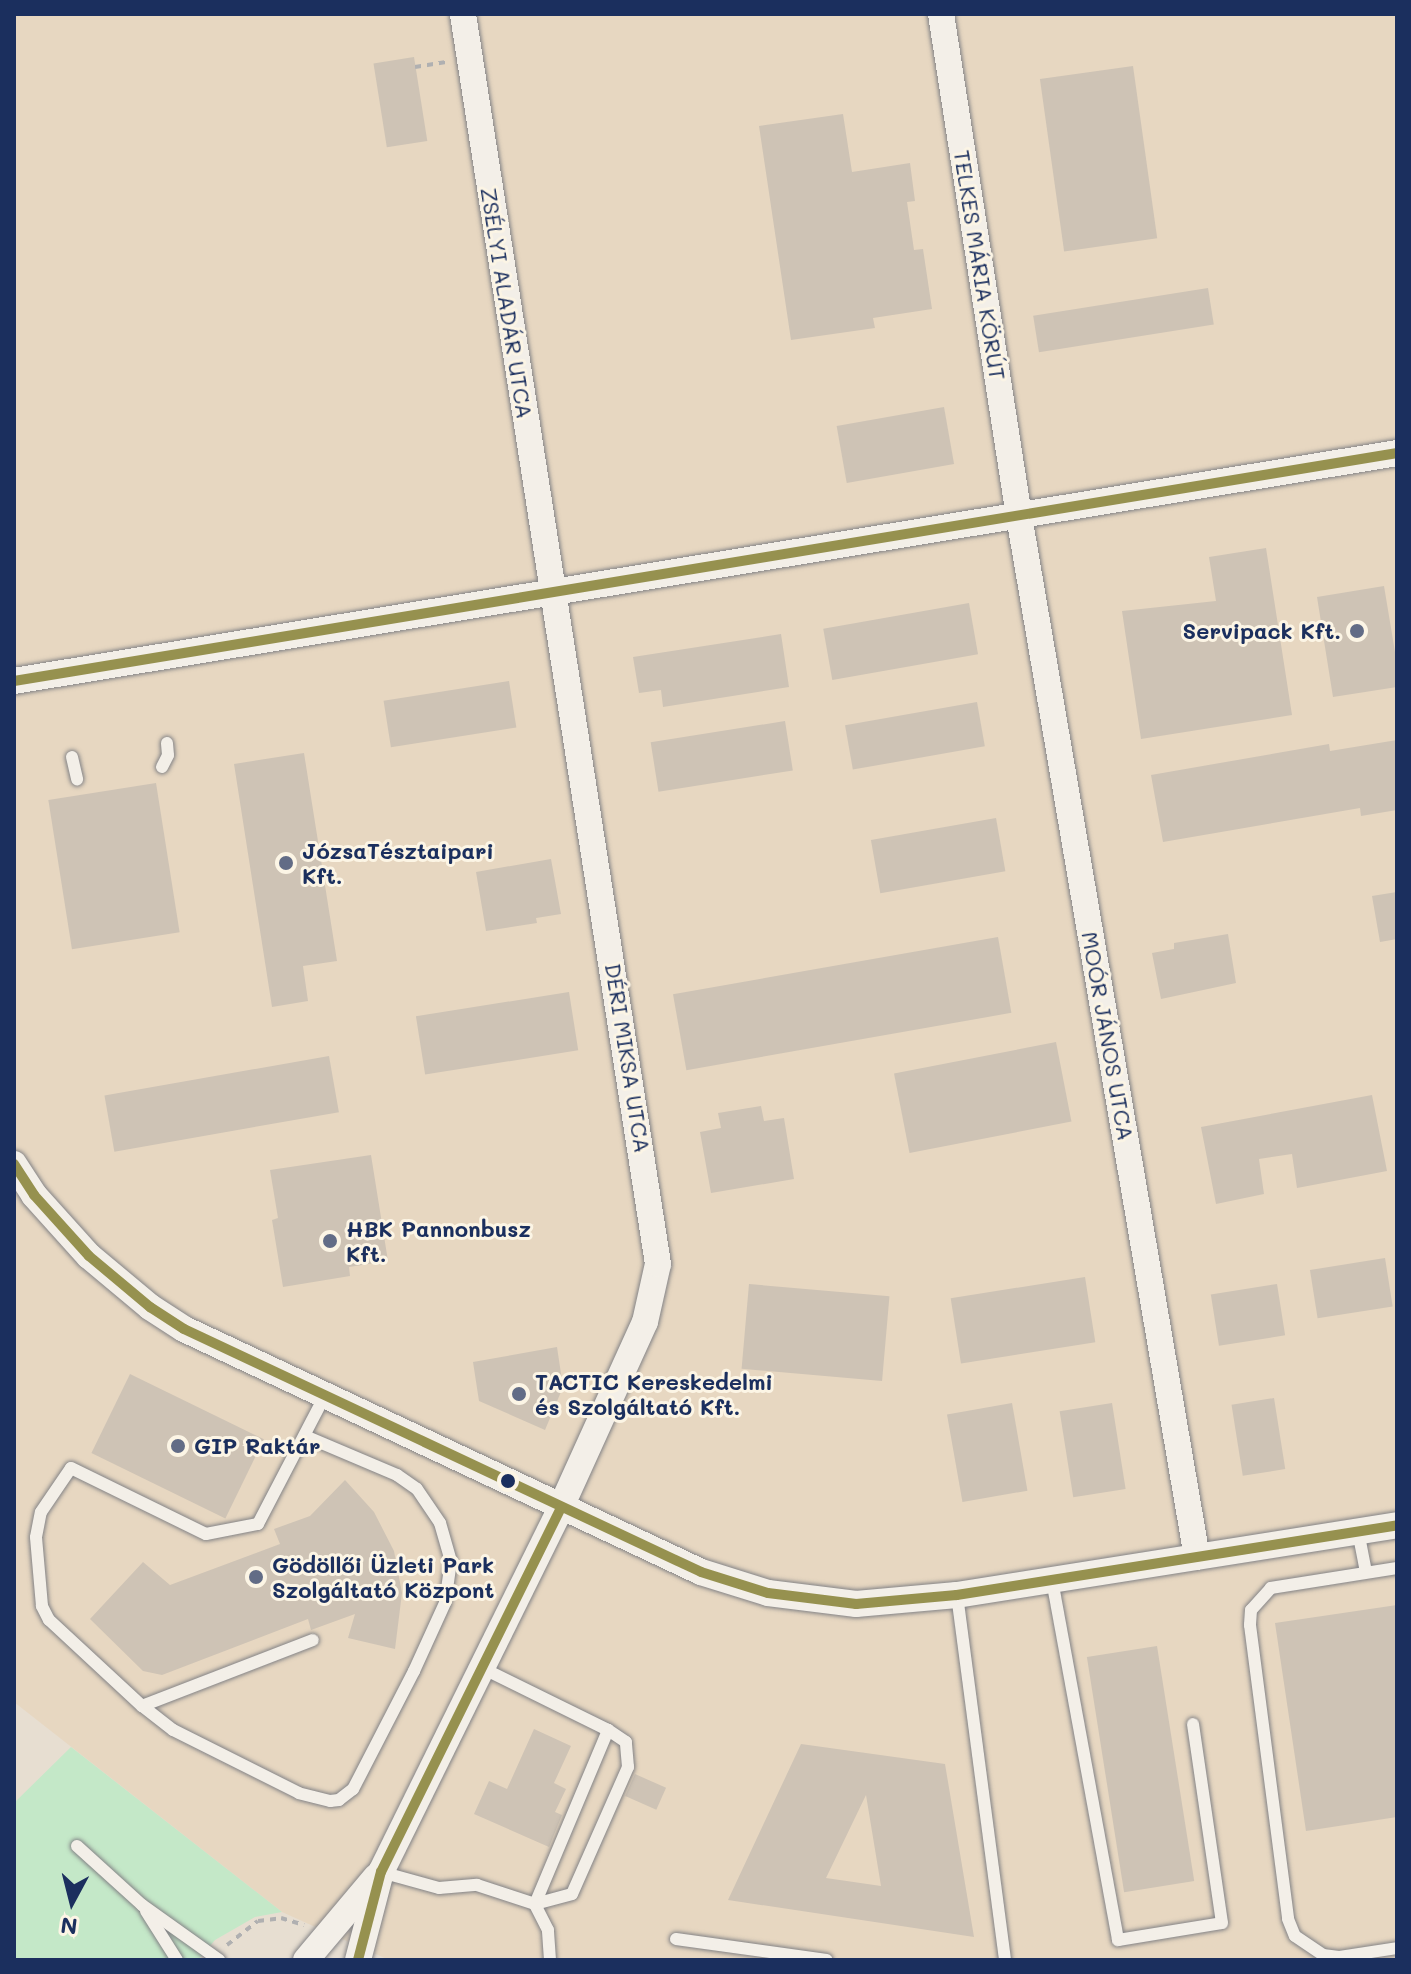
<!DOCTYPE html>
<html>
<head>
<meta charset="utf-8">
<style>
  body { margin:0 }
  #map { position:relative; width:1411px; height:1974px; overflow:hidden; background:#e7ded1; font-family:Mali,sans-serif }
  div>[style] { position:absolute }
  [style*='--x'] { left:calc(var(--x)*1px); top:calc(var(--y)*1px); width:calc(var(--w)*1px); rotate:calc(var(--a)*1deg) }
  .built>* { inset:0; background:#e7d7c1 }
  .green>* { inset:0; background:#c4e8c8 }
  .building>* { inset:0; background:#cec3b5; transform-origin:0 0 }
  .path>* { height:4px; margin-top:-2px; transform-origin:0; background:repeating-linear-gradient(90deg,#b0b0b1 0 6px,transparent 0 12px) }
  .roads { filter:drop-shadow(0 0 2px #838386) drop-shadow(0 0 2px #838386) }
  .service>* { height:12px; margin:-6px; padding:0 6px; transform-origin:6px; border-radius:6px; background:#f3efe8 }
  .minor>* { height:26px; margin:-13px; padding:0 13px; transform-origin:13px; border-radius:13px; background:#f3efe8 }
  .bus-1>* { height:10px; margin:-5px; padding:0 5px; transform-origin:5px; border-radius:5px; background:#96914f }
  .dots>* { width:22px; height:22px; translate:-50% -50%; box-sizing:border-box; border:4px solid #fcf5e5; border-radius:50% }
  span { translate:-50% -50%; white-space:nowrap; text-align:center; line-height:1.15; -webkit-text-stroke:6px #fcf5e5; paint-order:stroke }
  .street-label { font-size:22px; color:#1b2f5e }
  .poi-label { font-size:22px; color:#1b2f5e; font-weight:700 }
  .right { translate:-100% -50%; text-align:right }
  .left { translate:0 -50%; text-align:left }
  .frame { position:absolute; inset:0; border:16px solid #1b2f5e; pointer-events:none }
  .north { position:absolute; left:32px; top:1862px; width:80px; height:80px; -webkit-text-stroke:6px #fcf5e5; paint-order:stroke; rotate:187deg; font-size:22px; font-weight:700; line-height:32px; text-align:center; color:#1b2f5e }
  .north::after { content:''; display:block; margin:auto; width:28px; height:36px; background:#1b2f5e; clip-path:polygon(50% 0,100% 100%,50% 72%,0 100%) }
</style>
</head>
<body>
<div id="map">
  <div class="built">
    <div style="clip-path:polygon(14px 14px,1397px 14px,1397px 1960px,389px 1960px,282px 1912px,14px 1702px)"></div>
  </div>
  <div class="green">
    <div style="clip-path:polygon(71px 1747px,282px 1912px,255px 1917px,215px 1940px,198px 1960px,14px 1960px,14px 1803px)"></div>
  </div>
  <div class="building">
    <div style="left:414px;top:57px;width:85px;height:41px;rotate:81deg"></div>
    <div style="left:1133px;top:66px;width:174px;height:94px;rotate:82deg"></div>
    <div style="clip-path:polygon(843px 114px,852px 172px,910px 163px,915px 201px,907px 202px,914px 250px,923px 249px,932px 309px,873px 318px,875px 328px,791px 340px,759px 126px)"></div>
    <div style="left:1208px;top:288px;width:37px;height:177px;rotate:81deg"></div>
    <div style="left:944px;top:407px;width:58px;height:109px;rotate:80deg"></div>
    <div style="clip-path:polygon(1266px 548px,1292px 715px,1141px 739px,1122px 611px,1216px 601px,1209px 557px)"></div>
    <div style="clip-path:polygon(1384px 586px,1397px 664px,1397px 687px,1333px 697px,1317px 597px)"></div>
    <div style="left:969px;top:603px;width:52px;height:148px;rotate:80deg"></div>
    <div style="clip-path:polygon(781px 634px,789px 687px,663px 707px,661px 690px,639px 693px,633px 657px)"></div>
    <div style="left:509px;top:681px;width:47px;height:127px;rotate:81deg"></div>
    <div style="left:977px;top:702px;width:45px;height:134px;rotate:80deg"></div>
    <div style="left:785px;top:721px;width:50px;height:136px;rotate:81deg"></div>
    <div style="clip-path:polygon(1397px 740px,1397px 810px,1361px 816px,1360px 808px,1163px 842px,1151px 775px,1329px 744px,1330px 751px)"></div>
    <div style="clip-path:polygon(304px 753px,337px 961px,303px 966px,308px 1001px,272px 1007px,234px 764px)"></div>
    <div style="left:156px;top:783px;width:151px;height:109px;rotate:81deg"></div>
    <div style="left:996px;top:818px;width:54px;height:127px;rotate:80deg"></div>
    <div style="clip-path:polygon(551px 859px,561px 914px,536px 918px,537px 923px,486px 931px,476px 872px)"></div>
    <div style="clip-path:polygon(1397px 892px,1397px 939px,1380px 942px,1372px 896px)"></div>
    <div style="clip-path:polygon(1228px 934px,1236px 983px,1161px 999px,1152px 953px,1174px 949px,1174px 943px)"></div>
    <div style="left:998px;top:937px;width:77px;height:330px;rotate:80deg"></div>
    <div style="left:569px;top:992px;width:59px;height:155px;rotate:81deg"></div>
    <div style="left:1056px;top:1042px;width:81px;height:165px;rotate:79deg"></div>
    <div style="left:329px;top:1056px;width:57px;height:228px;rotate:80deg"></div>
    <div style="clip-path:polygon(1372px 1095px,1387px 1171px,1297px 1188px,1292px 1154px,1259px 1159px,1264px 1194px,1216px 1204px,1201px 1127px)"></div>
    <div style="clip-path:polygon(761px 1106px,764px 1121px,784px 1118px,794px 1179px,711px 1193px,700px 1132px,721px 1128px,718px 1113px)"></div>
    <div style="clip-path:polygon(371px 1155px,388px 1261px,349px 1267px,350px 1276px,283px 1287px,272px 1220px,278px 1218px,270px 1170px)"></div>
    <div style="left:1385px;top:1258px;width:49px;height:76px;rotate:81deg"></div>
    <div style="left:1085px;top:1277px;width:66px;height:136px;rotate:81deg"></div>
    <div style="left:749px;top:1284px;width:141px;height:85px;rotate:5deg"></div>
    <div style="left:1277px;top:1284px;width:52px;height:67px;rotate:81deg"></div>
    <div style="clip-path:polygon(557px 1347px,563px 1387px,545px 1430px,479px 1401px,473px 1362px)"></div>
    <div style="left:130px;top:1374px;width:149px;height:88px;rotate:26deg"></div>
    <div style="left:1274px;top:1398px;width:72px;height:43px;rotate:81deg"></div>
    <div style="left:1012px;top:1403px;width:89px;height:66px;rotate:80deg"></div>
    <div style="left:1112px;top:1403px;width:87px;height:53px;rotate:81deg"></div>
    <div style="clip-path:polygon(345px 1480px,374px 1512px,394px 1551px,402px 1593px,395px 1649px,348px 1638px,355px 1614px,311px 1630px,308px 1619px,162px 1675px,143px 1671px,90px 1619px,143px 1562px,170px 1585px,280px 1544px,274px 1529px,310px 1516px)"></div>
    <div style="clip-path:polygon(1397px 1605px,1397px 1817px,1306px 1831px,1275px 1623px)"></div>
    <div style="left:1157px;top:1646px;width:238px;height:71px;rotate:81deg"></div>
    <div style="clip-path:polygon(534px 1729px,571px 1746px,554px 1783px,566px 1789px,555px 1812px,562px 1815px,549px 1847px,474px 1814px,489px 1781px,507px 1789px)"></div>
    <div style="clip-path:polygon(evenodd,801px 1744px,945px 1764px,974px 1937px,728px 1900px,801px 1744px,866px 1795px,881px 1886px,826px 1878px,866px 1795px)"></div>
    <div style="left:635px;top:1774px;width:34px;height:24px;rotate:24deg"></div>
  </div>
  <div class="path">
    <div style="--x:415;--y:67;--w:33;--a:-9"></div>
    <div style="--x:227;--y:1945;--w:39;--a:-38"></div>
    <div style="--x:258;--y:1921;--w:23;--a:-7"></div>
    <div style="--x:281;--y:1918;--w:24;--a:17"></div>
  </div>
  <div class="roads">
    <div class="service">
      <div style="--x:72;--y:757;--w:23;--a:77"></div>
      <div style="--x:162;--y:767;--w:13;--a:-63"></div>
      <div style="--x:168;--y:755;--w:12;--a:-95"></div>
      <div style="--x:305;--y:1436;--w:100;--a:23"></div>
      <div style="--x:397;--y:1475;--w:24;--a:35"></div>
      <div style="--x:417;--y:1489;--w:41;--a:55.9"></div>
      <div style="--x:440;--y:1523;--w:40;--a:74"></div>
      <div style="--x:451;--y:1561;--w:42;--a:98.1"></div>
      <div style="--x:445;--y:1603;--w:75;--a:114.5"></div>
      <div style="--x:414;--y:1671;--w:133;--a:117.3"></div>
      <div style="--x:353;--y:1789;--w:18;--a:142"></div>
      <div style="--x:339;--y:1800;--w:9;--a:174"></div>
      <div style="--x:330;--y:1801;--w:32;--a:-166"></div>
      <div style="--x:299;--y:1793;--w:141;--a:-153.4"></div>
      <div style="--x:173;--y:1730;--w:39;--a:-142"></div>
      <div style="--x:142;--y:1706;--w:127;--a:-137.2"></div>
      <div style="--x:49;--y:1620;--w:16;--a:-117"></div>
      <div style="--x:42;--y:1606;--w:69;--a:-95"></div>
      <div style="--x:36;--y:1537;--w:25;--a:-79"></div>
      <div style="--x:41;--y:1512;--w:53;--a:-55.7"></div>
      <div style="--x:71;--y:1468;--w:150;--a:26.1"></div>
      <div style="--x:206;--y:1534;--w:53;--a:-10.9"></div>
      <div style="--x:258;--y:1524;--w:143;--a:-62.5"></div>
      <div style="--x:1358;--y:1531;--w:42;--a:79"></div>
      <div style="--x:1397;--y:1568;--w:128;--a:171"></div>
      <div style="--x:1271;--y:1588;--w:30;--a:132"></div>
      <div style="--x:1251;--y:1610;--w:15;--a:94"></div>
      <div style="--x:1250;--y:1625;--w:296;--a:82.6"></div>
      <div style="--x:1288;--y:1919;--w:18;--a:68"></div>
      <div style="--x:1295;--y:1936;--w:34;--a:34"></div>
      <div style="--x:1323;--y:1955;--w:16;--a:7"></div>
      <div style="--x:1339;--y:1957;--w:59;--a:-8.8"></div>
      <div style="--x:1052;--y:1580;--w:366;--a:79.6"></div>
      <div style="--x:1118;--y:1940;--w:105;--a:-9.3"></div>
      <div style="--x:1222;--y:1923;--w:201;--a:-98.3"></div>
      <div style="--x:957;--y:1595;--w:368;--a:82.5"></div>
      <div style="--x:142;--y:1706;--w:183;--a:-21.1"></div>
      <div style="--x:77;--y:1846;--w:88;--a:42.2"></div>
      <div style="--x:142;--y:1905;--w:95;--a:35.5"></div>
      <div style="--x:381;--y:1872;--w:60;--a:15.4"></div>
      <div style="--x:439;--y:1888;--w:38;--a:-5"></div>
      <div style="--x:477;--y:1885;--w:61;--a:18.1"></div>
      <div style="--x:535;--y:1904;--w:189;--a:-67.2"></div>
      <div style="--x:608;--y:1730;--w:140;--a:-153.8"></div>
      <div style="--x:146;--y:1911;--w:58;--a:57.7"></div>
      <div style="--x:676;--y:1939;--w:152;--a:7.9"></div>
      <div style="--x:550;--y:1960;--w:30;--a:-94"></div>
      <div style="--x:548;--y:1930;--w:29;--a:-117"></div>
      <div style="--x:535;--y:1904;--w:38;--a:-15"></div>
      <div style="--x:572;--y:1894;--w:139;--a:-66.2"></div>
      <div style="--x:628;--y:1767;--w:25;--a:-95"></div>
      <div style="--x:626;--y:1742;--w:22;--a:-146"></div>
    </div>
    <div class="minor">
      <div style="--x:941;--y:14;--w:508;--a:81.17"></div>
      <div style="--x:1019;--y:516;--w:1056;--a:80.3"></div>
      <div style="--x:14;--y:681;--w:1402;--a:-9.36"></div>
      <div style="--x:14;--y:1164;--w:37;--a:57"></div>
      <div style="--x:34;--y:1195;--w:82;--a:48"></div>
      <div style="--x:89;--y:1256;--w:80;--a:39.9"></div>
      <div style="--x:150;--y:1307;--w:40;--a:32.9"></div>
      <div style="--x:184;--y:1329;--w:571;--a:25.17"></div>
      <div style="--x:701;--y:1572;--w:70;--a:17.4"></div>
      <div style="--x:768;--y:1593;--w:89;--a:7.1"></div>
      <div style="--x:856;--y:1604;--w:101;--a:-5.1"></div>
      <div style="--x:957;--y:1595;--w:446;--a:-9"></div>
      <div style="--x:306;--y:1960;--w:109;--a:-49.9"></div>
      <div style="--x:358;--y:1960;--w:91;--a:-75.4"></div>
      <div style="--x:381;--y:1872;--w:407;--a:-63.7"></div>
      <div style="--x:561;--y:1507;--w:203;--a:-65.6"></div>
      <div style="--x:645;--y:1322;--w:59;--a:-77.4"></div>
      <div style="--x:658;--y:1264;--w:1265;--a:-98.87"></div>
    </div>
  </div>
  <div class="bus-1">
    <div style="--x:14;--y:681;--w:1402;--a:-9.36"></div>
    <div style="--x:14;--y:1164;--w:37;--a:57"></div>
    <div style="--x:34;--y:1195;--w:82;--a:48"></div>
    <div style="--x:89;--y:1256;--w:80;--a:39.9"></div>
    <div style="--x:150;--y:1307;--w:40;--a:32.9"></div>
    <div style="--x:184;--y:1329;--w:571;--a:25.17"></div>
    <div style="--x:701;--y:1572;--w:70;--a:17.4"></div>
    <div style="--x:768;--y:1593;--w:89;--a:7.1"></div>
    <div style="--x:856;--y:1604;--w:101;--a:-5.1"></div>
    <div style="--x:957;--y:1595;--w:446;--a:-9"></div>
    <div style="--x:358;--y:1960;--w:91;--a:-75.4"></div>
    <div style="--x:381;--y:1872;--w:407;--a:-63.7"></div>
  </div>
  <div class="dots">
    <div style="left:1357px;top:631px;background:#626c86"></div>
    <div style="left:286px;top:863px;background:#626c86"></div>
    <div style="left:330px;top:1241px;background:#626c86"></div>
    <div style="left:519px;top:1394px;background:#626c86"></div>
    <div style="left:178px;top:1446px;background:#626c86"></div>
    <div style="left:508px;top:1481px;background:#1b2f5e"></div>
    <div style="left:256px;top:1577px;background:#626c86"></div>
  </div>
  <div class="street-label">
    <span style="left:980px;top:265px;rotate:81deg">TELKES MÁRIA KÖRÚT</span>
    <span style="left:507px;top:303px;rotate:81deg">ZSÉLYI ALADÁR UTCA</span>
    <span style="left:1108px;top:1036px;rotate:80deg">MOÓR JÁNOS UTCA</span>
    <span style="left:628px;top:1058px;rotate:81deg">DÉRI MIKSA UTCA</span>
  </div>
  <div class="poi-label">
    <span class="right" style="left:1341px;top:631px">Servipack Kft.</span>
    <span class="left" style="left:302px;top:863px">JózsaTésztaipari<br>Kft.</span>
    <span class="left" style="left:346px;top:1241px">HBK Pannonbusz<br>Kft.</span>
    <span class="left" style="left:535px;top:1394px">TACTIC Kereskedelmi<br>és Szolgáltató Kft.</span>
    <span class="left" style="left:194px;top:1446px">GIP Raktár</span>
    <span class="left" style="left:272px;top:1577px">Gödöllői Üzleti Park<br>Szolgáltató Központ</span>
  </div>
  <div class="frame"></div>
  <div class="north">N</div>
</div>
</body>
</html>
